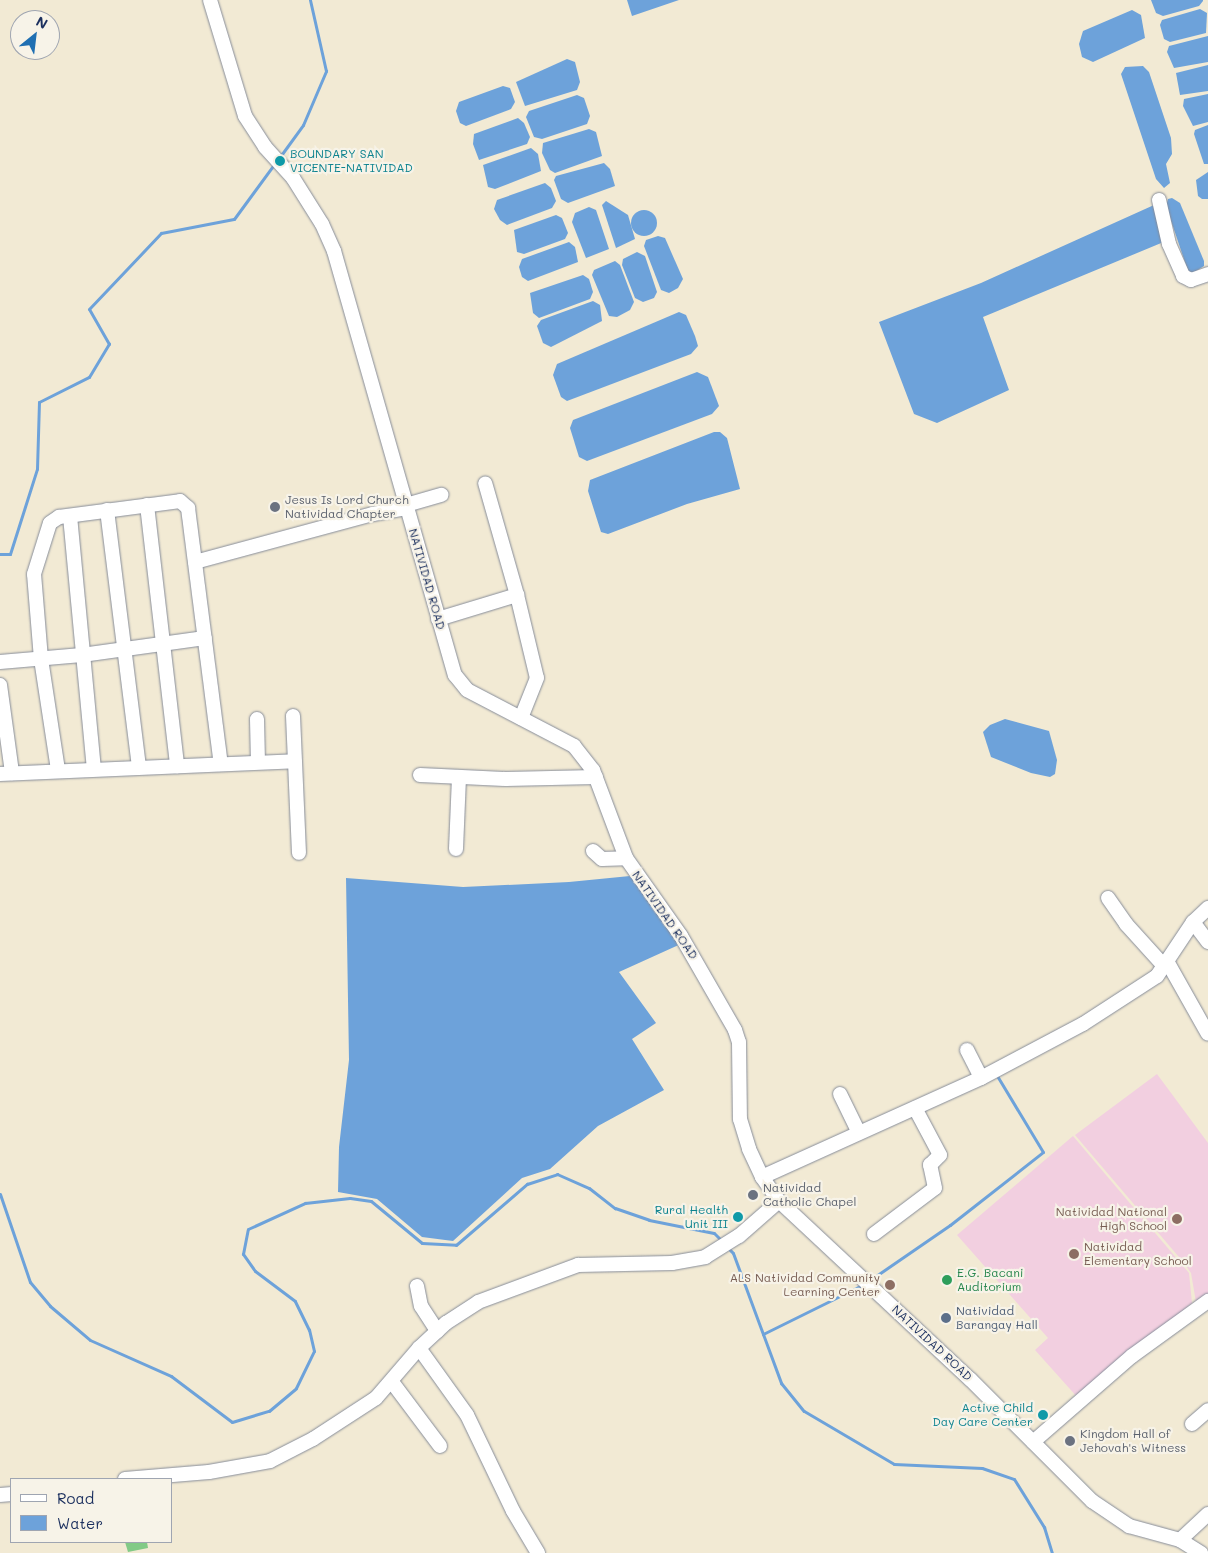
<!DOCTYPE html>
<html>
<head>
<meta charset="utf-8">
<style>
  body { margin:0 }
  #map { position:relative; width:1208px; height:1553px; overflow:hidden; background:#f2ead4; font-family:Mali,sans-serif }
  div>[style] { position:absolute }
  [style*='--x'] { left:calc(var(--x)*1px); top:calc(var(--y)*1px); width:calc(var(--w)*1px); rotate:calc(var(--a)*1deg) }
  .built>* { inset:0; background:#f2cfe0 }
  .green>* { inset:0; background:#82ca86 }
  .water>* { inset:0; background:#6da2da }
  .round { border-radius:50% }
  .stream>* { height:3px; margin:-1.5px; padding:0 1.5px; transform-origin:1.5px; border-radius:1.5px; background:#6da2da }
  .roads { filter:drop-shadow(0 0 1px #868c99) drop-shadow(0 0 1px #868c99) }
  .minor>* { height:14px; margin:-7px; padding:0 7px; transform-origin:7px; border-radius:7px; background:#fff }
  .dots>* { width:14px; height:14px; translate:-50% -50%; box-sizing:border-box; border:2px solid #f7f3e8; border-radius:50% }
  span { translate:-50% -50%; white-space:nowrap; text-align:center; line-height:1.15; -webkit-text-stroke:4.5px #f7f3e8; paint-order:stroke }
  .culture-label { font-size:12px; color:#0d838f }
  .left { translate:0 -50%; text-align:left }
  .right { translate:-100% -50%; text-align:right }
  .worship-label { font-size:12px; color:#5b616d }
  .street-label { font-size:12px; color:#1b2f5e }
  .education-label { font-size:12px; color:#785e54 }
  .leisure-label { font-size:12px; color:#27864d }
  .service-label { font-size:12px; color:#4e5e75 }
  .legend { position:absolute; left:10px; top:1478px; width:162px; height:65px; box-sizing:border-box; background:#f7f3e8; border:1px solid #9fa5b1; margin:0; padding:6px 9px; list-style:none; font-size:15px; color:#1b2f5e }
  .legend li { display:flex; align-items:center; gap:10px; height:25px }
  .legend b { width:25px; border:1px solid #9fa5b1 }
  .north { position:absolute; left:10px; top:10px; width:50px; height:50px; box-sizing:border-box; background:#f7f3e8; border:1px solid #9fa5b1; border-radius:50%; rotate:29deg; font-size:14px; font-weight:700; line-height:20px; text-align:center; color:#1b2f5e }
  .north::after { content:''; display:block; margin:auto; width:18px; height:22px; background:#1f6fb2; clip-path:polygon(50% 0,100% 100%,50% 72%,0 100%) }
</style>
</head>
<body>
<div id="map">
  <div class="built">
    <div style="clip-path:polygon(1157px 1074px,1208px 1143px,1208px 1300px,1197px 1308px,1191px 1273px,1184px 1263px,1075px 1135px)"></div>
    <div style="clip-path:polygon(1073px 1136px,1189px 1273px,1192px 1303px,1078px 1398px,1035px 1350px,1048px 1338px,957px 1235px)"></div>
  </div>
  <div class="green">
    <div style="clip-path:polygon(125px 1542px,147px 1542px,148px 1548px,128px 1552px)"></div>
  </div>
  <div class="water">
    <div style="clip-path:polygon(627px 0,679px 0,632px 16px)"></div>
    <div style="clip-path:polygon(1151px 0,1203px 0,1203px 1px,1199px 6px,1163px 16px,1156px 13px)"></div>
    <div style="clip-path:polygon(1200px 9px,1207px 13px,1206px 33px,1170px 42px,1164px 39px,1160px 25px,1162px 20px)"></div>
    <div style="clip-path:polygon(1132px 10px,1141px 15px,1145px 38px,1093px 62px,1082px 57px,1079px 44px,1083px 31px)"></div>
    <div style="clip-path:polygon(1208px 36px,1208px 62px,1174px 68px,1167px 52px,1169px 46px)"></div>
    <div style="clip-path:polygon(567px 59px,575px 62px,580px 82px,577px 90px,525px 106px,516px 82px)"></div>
    <div style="clip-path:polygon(1208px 65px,1208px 91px,1180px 95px,1176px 73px)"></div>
    <div style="clip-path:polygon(1143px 66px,1149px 72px,1171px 138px,1172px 154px,1166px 164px,1170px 183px,1164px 188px,1156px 179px,1121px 74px,1125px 67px)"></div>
    <div style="clip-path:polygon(503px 86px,510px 88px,515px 102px,511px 109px,466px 126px,460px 123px,456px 111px,459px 102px)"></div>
    <div style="clip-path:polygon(1208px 94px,1208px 122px,1193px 126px,1183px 106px,1184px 99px)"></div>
    <div style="clip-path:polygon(577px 95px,584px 98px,590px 116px,587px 124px,542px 139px,534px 137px,526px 117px,529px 111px)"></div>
    <div style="clip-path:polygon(518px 118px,524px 123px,530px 137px,527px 144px,479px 160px,473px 144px,474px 134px)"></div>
    <div style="clip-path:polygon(1208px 125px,1208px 164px,1204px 164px,1194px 134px,1195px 130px)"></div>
    <div style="clip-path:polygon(589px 129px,596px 132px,602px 156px,555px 173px,550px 170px,542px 153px,543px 143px)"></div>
    <div style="clip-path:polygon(531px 148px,538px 154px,541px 171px,495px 189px,488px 187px,483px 165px)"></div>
    <div style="clip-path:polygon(604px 163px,610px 169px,615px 186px,568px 203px,561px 199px,554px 180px,556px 176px)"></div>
    <div style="clip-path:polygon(1208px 172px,1208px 199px,1202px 199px,1198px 196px,1196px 180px)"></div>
    <div style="clip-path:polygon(545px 183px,551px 188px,556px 201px,552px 208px,507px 225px,500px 220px,494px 209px,497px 200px)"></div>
    <div style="clip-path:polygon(1172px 198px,1180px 203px,1204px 261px,1204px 266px,1193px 273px,1188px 271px,1166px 206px,1168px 199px)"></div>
    <div style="clip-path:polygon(606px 201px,628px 215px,635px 239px,616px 248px,602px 205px)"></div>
    <div style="clip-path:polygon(1154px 205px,1166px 241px,983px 317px,1009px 390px,937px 423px,914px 414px,879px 322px,981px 283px)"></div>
    <div style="clip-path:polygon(589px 207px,596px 210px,609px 249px,586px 258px,572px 222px,575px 213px)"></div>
    <div class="round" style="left:631px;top:210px;width:26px;height:26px"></div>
    <div style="clip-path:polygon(556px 215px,562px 218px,568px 233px,565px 239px,524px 254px,517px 252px,514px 230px)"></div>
    <div style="clip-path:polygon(658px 236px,665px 238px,683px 279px,678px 288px,669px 293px,661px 290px,644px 246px,646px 240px)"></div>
    <div style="clip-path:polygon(569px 242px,575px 247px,578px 262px,528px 281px,522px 277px,519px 267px,522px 259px)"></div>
    <div style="clip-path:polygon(637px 252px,645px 256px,657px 292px,654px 298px,643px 302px,635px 298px,622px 265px,623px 259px)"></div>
    <div style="clip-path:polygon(615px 261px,620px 265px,634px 302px,630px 310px,617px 317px,609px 316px,592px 275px,594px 270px)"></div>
    <div style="clip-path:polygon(583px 275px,589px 279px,593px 292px,590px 299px,539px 318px,533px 313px,530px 293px)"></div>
    <div style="clip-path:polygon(593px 301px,600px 305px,602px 321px,551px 347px,543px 343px,537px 326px,541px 320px)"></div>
    <div style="clip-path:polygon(679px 312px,686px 315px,695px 336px,698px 346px,691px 354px,567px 401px,561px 397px,553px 375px,557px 364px)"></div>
    <div style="clip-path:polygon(697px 372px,708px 377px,719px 406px,712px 414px,587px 461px,579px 457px,570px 428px,573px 420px)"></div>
    <div style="clip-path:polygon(714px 432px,720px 432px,727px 438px,740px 489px,687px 504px,608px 534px,601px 532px,588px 491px,590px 480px)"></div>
    <div style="clip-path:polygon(1005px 719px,1049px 731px,1057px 760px,1055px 774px,1050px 777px,1031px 773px,991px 757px,983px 732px,990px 725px)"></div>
    <div style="clip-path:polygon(630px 876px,683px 943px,619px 972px,656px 1023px,632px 1039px,664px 1090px,598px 1126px,550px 1169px,522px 1178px,453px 1241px,422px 1237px,377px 1199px,338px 1192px,339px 1147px,349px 1060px,346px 878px,463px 887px,569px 882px)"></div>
  </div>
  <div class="stream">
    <div style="--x:279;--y:158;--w:41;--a:-54"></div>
    <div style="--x:303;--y:125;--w:59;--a:-66.9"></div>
    <div style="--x:326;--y:71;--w:73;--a:-102.7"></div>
    <div style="--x:0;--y:554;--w:10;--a:0"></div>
    <div style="--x:10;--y:554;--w:89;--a:-72.4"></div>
    <div style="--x:37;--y:469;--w:67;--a:-88.3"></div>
    <div style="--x:39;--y:402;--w:56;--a:-26.6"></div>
    <div style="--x:89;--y:377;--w:39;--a:-59"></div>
    <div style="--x:109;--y:344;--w:40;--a:-119.7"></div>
    <div style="--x:89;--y:309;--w:105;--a:-46.5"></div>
    <div style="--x:161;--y:233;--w:74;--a:-10.9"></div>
    <div style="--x:234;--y:219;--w:69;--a:-53.8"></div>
    <div style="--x:0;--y:1194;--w:93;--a:71.2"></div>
    <div style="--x:30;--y:1282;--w:31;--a:50"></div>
    <div style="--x:50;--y:1306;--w:52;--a:40.4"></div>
    <div style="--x:90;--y:1340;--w:89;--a:24"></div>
    <div style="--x:171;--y:1376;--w:76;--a:37"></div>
    <div style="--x:232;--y:1422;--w:39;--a:-17"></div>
    <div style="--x:269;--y:1411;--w:35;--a:-40"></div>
    <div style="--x:296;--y:1388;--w:41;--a:-64.1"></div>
    <div style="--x:314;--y:1351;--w:22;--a:-103"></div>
    <div style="--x:309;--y:1330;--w:32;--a:-116"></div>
    <div style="--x:295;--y:1301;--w:50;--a:-143.1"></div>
    <div style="--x:255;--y:1271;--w:21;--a:-125"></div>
    <div style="--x:243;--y:1254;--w:25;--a:-79"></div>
    <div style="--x:248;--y:1229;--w:63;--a:-24.5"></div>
    <div style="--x:305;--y:1203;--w:45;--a:-6.3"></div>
    <div style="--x:350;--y:1198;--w:21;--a:8"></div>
    <div style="--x:371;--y:1201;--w:66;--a:39.5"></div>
    <div style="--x:422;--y:1243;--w:34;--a:3"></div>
    <div style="--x:456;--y:1245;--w:94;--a:-40.7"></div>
    <div style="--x:527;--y:1184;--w:32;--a:-18"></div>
    <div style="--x:557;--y:1174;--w:35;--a:24"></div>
    <div style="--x:589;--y:1188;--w:33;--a:38"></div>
    <div style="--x:615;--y:1208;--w:36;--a:19"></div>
    <div style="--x:649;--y:1220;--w:66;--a:11.3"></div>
    <div style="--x:714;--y:1233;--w:13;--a:45"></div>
    <div style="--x:727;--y:1247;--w:8;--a:45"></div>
    <div style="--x:733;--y:1253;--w:139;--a:69.7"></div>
    <div style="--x:781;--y:1383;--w:36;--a:51"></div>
    <div style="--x:804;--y:1411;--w:104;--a:30.5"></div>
    <div style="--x:894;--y:1464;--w:88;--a:2.6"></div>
    <div style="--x:982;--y:1468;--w:34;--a:19"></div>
    <div style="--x:1014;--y:1479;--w:57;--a:58"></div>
    <div style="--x:1044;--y:1527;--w:27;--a:73"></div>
    <div style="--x:870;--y:1280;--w:97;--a:-34.5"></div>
    <div style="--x:950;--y:1225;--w:118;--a:-38.1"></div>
    <div style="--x:1043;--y:1152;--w:91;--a:-121.1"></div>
    <div style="--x:763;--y:1334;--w:110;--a:-26.3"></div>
  </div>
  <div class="roads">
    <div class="minor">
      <div style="--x:210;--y:0;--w:121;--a:73.2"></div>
      <div style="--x:245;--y:116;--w:37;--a:57"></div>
      <div style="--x:265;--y:147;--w:42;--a:47.9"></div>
      <div style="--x:293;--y:178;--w:54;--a:57.8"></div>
      <div style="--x:322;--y:224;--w:30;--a:66"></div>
      <div style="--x:334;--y:251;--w:441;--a:74.1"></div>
      <div style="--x:455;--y:675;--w:19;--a:51"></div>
      <div style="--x:467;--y:690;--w:121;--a:27.6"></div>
      <div style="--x:574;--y:746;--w:31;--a:52"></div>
      <div style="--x:593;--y:770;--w:94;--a:69.4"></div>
      <div style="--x:626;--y:858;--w:95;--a:54.8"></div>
      <div style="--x:681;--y:936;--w:108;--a:60.1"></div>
      <div style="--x:735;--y:1030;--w:13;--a:72"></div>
      <div style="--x:739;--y:1042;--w:77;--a:89.3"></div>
      <div style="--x:740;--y:1119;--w:31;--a:73"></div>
      <div style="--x:749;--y:1149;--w:31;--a:65"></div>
      <div style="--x:762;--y:1177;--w:29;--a:55"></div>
      <div style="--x:779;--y:1201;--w:261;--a:43"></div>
      <div style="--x:970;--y:1379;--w:173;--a:45"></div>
      <div style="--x:1092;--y:1501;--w:45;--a:34"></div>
      <div style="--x:1129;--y:1526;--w:53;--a:15.4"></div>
      <div style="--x:1180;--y:1540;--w:25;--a:32"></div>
      <div style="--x:1159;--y:200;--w:45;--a:77.2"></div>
      <div style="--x:1169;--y:244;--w:35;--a:66"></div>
      <div style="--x:1183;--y:276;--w:9;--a:27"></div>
      <div style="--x:1191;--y:280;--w:18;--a:-19"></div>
      <div style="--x:147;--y:505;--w:263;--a:83.4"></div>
      <div style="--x:406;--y:505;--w:37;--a:-16"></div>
      <div style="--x:107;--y:510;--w:259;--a:82.9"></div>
      <div style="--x:70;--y:516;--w:254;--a:84.6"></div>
      <div style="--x:195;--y:562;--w:184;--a:-15.1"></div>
      <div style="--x:373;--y:514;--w:35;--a:-10"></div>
      <div style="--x:517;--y:595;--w:85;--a:76.5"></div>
      <div style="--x:537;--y:678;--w:43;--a:111.8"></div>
      <div style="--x:438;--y:619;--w:83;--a:-16.9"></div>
      <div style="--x:517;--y:595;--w:116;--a:-105.9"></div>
      <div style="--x:0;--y:662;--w:82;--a:-4.9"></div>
      <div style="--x:82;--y:655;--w:124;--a:-7.9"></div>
      <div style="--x:0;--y:685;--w:89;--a:82.2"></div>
      <div style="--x:293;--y:716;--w:137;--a:87.5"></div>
      <div style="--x:257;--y:719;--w:43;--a:88.7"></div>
      <div style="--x:58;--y:770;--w:112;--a:-98.7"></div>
      <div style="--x:41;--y:659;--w:85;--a:-94.7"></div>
      <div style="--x:34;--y:574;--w:53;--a:-72.6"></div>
      <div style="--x:50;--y:523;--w:11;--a:-34"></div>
      <div style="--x:59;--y:517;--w:122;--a:-7.5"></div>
      <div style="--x:180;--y:501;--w:11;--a:41"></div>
      <div style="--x:188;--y:508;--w:258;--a:82.7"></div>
      <div style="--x:0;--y:774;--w:295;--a:-2.5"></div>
      <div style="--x:420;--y:775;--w:86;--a:2.7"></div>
      <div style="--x:506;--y:779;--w:90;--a:-1.3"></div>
      <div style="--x:456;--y:849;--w:72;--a:-87.6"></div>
      <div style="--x:593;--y:851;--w:12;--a:42"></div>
      <div style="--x:602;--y:859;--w:24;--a:-2"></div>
      <div style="--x:1108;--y:898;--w:32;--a:55"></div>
      <div style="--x:1126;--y:924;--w:58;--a:47.8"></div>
      <div style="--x:1193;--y:922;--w:25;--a:53"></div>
      <div style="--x:1168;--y:963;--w:81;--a:60.6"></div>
      <div style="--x:967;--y:1050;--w:31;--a:63"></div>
      <div style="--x:840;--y:1094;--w:43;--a:64"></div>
      <div style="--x:762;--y:1177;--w:240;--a:-24.3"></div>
      <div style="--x:981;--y:1078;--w:115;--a:-27.9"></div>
      <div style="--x:1083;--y:1024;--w:88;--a:-33"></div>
      <div style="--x:1157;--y:976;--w:65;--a:-56.3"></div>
      <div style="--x:1193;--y:922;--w:21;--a:-43"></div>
      <div style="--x:874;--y:1234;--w:76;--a:-37"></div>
      <div style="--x:935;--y:1188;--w:24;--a:-102"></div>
      <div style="--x:930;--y:1165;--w:14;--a:-45"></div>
      <div style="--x:940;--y:1155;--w:53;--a:-118"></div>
      <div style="--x:417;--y:1286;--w:20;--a:79"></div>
      <div style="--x:421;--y:1306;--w:30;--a:57"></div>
      <div style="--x:419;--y:1348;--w:82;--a:54.4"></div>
      <div style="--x:467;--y:1415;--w:106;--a:64.4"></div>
      <div style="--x:513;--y:1511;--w:49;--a:59.2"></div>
      <div style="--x:392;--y:1382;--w:80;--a:53.1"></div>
      <div style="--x:1192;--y:1424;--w:21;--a:-41"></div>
      <div style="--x:1033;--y:1442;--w:131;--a:-41"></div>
      <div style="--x:1132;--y:1356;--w:94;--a:-35.9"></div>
      <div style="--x:125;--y:1479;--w:84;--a:-4.8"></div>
      <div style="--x:209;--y:1472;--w:62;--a:-10.2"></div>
      <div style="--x:270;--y:1461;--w:48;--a:-27.1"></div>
      <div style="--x:313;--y:1439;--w:75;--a:-33.1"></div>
      <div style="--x:376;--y:1398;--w:66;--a:-49.3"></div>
      <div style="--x:419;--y:1348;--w:37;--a:-43"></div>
      <div style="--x:446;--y:1323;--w:38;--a:-33"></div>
      <div style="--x:478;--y:1302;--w:107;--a:-20.3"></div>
      <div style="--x:578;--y:1265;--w:94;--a:-1.2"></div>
      <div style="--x:672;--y:1263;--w:34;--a:-10"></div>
      <div style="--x:705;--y:1257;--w:40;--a:-32"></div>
      <div style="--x:739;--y:1236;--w:53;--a:-41.2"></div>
      <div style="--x:0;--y:1495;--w:11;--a:-5"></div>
      <div style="--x:1180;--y:1540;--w:38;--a:-43"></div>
    </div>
  </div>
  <div class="dots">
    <div style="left:280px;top:161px;background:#0f9aa8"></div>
    <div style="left:275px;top:507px;background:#6b7280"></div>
    <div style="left:753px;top:1195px;background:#6b7280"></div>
    <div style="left:738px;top:1217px;background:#0f9aa8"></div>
    <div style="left:1177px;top:1219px;background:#8d6e63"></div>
    <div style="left:1074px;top:1254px;background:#8d6e63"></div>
    <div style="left:947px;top:1280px;background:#2e9e5b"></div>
    <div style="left:890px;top:1285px;background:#8d6e63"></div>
    <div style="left:946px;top:1318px;background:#5c6f8a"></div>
    <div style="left:1043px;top:1415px;background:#0f9aa8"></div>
    <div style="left:1070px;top:1441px;background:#6b7280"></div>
  </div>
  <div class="culture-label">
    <span class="left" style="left:290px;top:161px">BOUNDARY SAN<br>VICENTE-NATIVIDAD</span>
    <span class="right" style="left:728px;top:1217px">Rural Health<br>Unit III</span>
    <span class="right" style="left:1033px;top:1415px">Active Child<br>Day Care Center</span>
  </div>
  <div class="worship-label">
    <span class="left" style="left:285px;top:507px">Jesus Is Lord Church<br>Natividad Chapter</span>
    <span class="left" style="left:763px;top:1195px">Natividad<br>Catholic Chapel</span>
    <span class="left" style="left:1080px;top:1441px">Kingdom Hall of<br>Jehovah's Witness</span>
  </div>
  <div class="street-label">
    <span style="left:427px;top:579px;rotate:74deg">NATIVIDAD ROAD</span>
    <span style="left:665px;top:915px;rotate:55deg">NATIVIDAD ROAD</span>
    <span style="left:932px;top:1343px;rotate:43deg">NATIVIDAD ROAD</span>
  </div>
  <div class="education-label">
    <span class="right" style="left:1167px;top:1219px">Natividad National<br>High School</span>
    <span class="left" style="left:1084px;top:1254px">Natividad<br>Elementary School</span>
    <span class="right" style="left:880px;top:1285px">ALS Natividad Community<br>Learning Center</span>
  </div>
  <div class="leisure-label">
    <span class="left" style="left:957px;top:1280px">E.G. Bacani<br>Auditorium</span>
  </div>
  <div class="service-label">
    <span class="left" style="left:956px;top:1318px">Natividad<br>Barangay Hall</span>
  </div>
  <ul class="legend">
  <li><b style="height:6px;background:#fff"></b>Road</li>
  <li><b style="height:14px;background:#6da2da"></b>Water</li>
  </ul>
  <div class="north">N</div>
</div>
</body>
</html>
